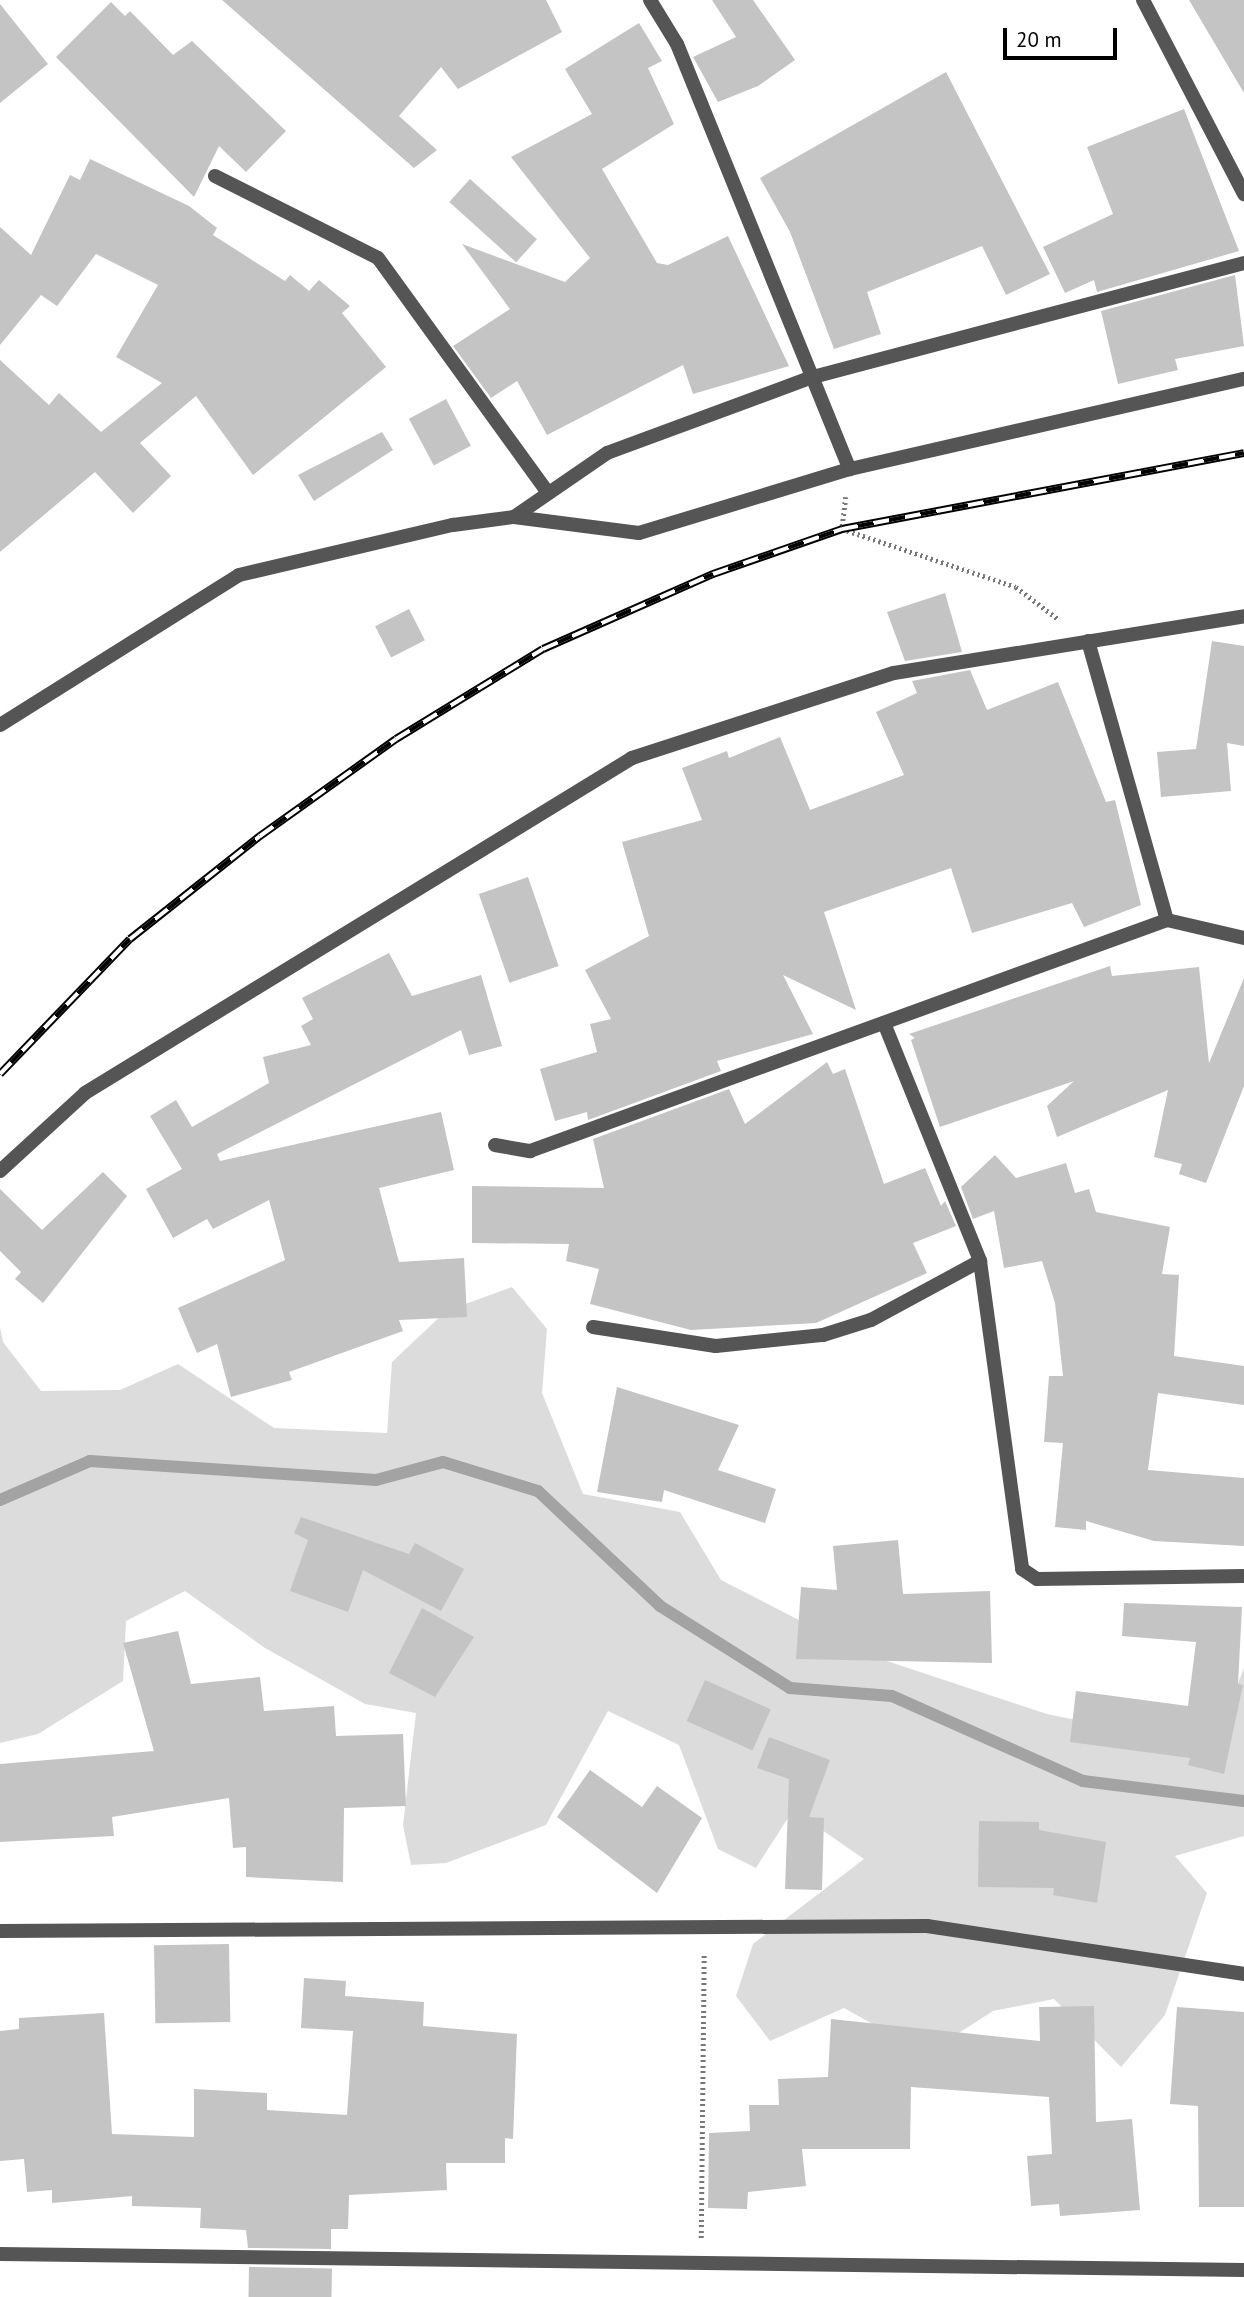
<!DOCTYPE html>
<html>
<head>
<meta charset="utf-8">
<style>
  body { margin:0 }
  #map { position:relative; width:1244px; height:2297px; overflow:hidden; background:#fff; font-family:"PT Sans",sans-serif }
  div>[style] { position:absolute }
  [style*='--x'] { left:calc(var(--x)*1px); top:calc(var(--y)*1px); width:calc(var(--w)*1px); rotate:calc(var(--a)*1deg) }
  .green>* { inset:0; background:#dcdcdc }
  .stream>* { height:12px; margin:-6px; padding:0 6px; transform-origin:6px; border-radius:6px; background:#a3a3a3 }
  .building>* { inset:0; background:#c4c4c4; transform-origin:0 0 }
  .path>* { height:4.5px; margin-top:-2.25px; transform-origin:0; background:repeating-linear-gradient(90deg,#777 0 2px,transparent 0 5.5px) }
  .lane>* { height:14px; margin:-7px; padding:0 7px; transform-origin:7px; border-radius:7px; background:#555 }
  .street>* { height:14px; margin:-7px; padding:0 7px; transform-origin:7px; border-radius:7px; background:#555 }
  .rail>* { height:8px; margin-top:-4px; transform-origin:0; background:repeating-linear-gradient(90deg,#fff 0 16px,#000 0 32px); box-sizing:border-box; border-block:2px solid #000 }
  span { translate:-50% -50%; white-space:nowrap; text-align:center; line-height:1.15; -webkit-text-stroke:5px #fff; paint-order:stroke }
  .scale { position:absolute; left:1003px; top:28px; width:114px; height:32px; box-sizing:border-box; border:4px solid #000; border-top:0; padding-left:9px; font-size:21px; line-height:24px; white-space:nowrap; color:#000; -webkit-text-stroke:5px #fff; paint-order:stroke }
</style>
</head>
<body>
<div id="map">
  <div class="green">
    <div style="clip-path:polygon(512px 1287px,547px 1329px,542px 1393px,583px 1494px,680px 1512px,721px 1580px,863px 1653px,1047px 1714px,1212px 1748px,1244px 1668px,1244px 1836px,1175px 1856px,1207px 1893px,1165px 2015px,1121px 2067px,1054px 1999px,993px 2011px,926px 2054px,844px 2008px,770px 2041px,736px 1996px,753px 1944px,864px 1859px,793px 1810px,756px 1868px,718px 1849px,679px 1745px,608px 1711px,546px 1825px,446px 1863px,411px 1865px,403px 1825px,416px 1713px,365px 1704px,265px 1648px,185px 1591px,126px 1621px,123px 1681px,38px 1734px,0 1743px,0 1327px,3px 1342px,41px 1391px,120px 1390px,178px 1364px,274px 1428px,387px 1433px,392px 1362px,446px 1311px)"></div>
  </div>
  <div class="stream">
    <div style="--x:0;--y:1500;--w:98;--a:-23.4"></div>
    <div style="--x:90;--y:1461;--w:287;--a:3.8"></div>
    <div style="--x:376;--y:1480;--w:69;--a:-15"></div>
    <div style="--x:443;--y:1462;--w:99;--a:17"></div>
    <div style="--x:538;--y:1491;--w:168;--a:43.3"></div>
    <div style="--x:660;--y:1606;--w:154;--a:32.2"></div>
    <div style="--x:790;--y:1688;--w:102;--a:4.5"></div>
    <div style="--x:892;--y:1696;--w:209;--a:24"></div>
    <div style="--x:1083;--y:1781;--w:162;--a:7.1"></div>
  </div>
  <div class="building">
    <div style="clip-path:polygon(222px 0,546px 0,562px 32px,458px 89px,441px 67px,399px 116px,437px 150px,414px 168px)"></div>
    <div style="clip-path:polygon(712px 0,753px 0,795px 60px,758px 86px,718px 102px,693px 57px,736px 37px)"></div>
    <div style="clip-path:polygon(1189px 0,1244px 0,1244px 93px)"></div>
    <div style="clip-path:polygon(111px 2px,125px 16px,130px 11px,173px 55px,192px 41px,286px 131px,246px 172px,219px 146px,194px 197px,56px 57px)"></div>
    <div style="clip-path:polygon(0 4px,48px 64px,0 103px)"></div>
    <div style="clip-path:polygon(639px 23px,662px 61px,648px 68px,674px 124px,602px 169px,657px 263px,668px 265px,728px 236px,789px 366px,693px 394px,683px 365px,547px 435px,517px 381px,491px 398px,453px 346px,510px 309px,462px 244px,565px 282px,590px 258px,511px 157px,592px 114px,565px 69px)"></div>
    <div style="clip-path:polygon(946px 72px,1050px 274px,1006px 295px,982px 246px,867px 292px,881px 334px,834px 349px,790px 232px,760px 178px)"></div>
    <div style="clip-path:polygon(1184px 109px,1239px 251px,1097px 292px,1094px 280px,1065px 293px,1043px 247px,1113px 214px,1087px 147px)"></div>
    <div style="clip-path:polygon(90px 159px,189px 206px,217px 228px,213px 235px,285px 281px,290px 275px,309px 291px,319px 280px,350px 306px,342px 313px,386px 367px,253px 475px,196px 396px,140px 443px,171px 476px,133px 513px,95px 472px,0 552px,0 360px,49px 405px,59px 393px,101px 432px,162px 383px,116px 357px,158px 285px,96px 254px,57px 306px,41px 295px,0 345px,0 227px,31px 255px,70px 175px,80px 180px)"></div>
    <div style="left:470px;top:179px;width:90px;height:31px;rotate:42deg"></div>
    <div style="clip-path:polygon(1235px 275px,1244px 346px,1175px 359px,1178px 370px,1118px 384px,1101px 311px)"></div>
    <div style="left:446px;top:399px;width:53px;height:42px;rotate:62deg"></div>
    <div style="clip-path:polygon(382px 432px,393px 450px,314px 501px,298px 475px)"></div>
    <div style="clip-path:polygon(945px 593px,962px 652px,905px 661px,887px 612px)"></div>
    <div style="left:409px;top:609px;width:35px;height:38px;rotate:63deg"></div>
    <div style="clip-path:polygon(1212px 641px,1244px 646px,1244px 746px,1227px 743px,1231px 791px,1161px 797px,1157px 752px,1196px 749px)"></div>
    <div style="clip-path:polygon(970px 670px,987px 710px,1058px 682px,1106px 802px,1115px 800px,1141px 905px,1084px 927px,1072px 903px,972px 933px,951px 868px,824px 912px,856px 1010px,783px 975px,813px 1034px,717px 1061px,721px 1071px,588px 1120px,587px 1112px,555px 1121px,540px 1069px,597px 1052px,590px 1024px,611px 1019px,585px 970px,649px 936px,622px 842px,702px 820px,682px 768px,727px 751px,729px 758px,780px 737px,810px 810px,904px 775px,876px 712px,917px 693px,912px 681px)"></div>
    <div style="left:528px;top:877px;width:94px;height:52px;rotate:71deg"></div>
    <div style="clip-path:polygon(389px 953px,412px 996px,481px 975px,502px 1046px,469px 1055px,461px 1030px,217px 1154px,220px 1161px,441px 1112px,454px 1170px,379px 1188px,399px 1262px,464px 1258px,467px 1317px,399px 1320px,403px 1331px,289px 1372px,292px 1380px,231px 1397px,217px 1344px,197px 1353px,178px 1308px,285px 1260px,269px 1200px,213px 1229px,207px 1219px,173px 1238px,146px 1189px,182px 1169px,150px 1116px,176px 1100px,192px 1127px,269px 1083px,263px 1057px,311px 1045px,301px 1026px,313px 1019px,302px 998px)"></div>
    <div style="clip-path:polygon(1110px 966px,1112px 976px,1199px 967px,1209px 1063px,1244px 978px,1244px 1086px,1206px 1183px,1179px 1174px,1182px 1164px,1154px 1157px,1168px 1090px,1057px 1137px,1047px 1106px,1074px 1081px,940px 1127px,911px 1040px,915px 1038px,909px 1034px)"></div>
    <div style="clip-path:polygon(827px 1062px,833px 1074px,845px 1069px,884px 1184px,925px 1168px,941px 1206px,945px 1201px,956px 1226px,913px 1243px,927px 1273px,816px 1323px,691px 1330px,590px 1304px,599px 1269px,566px 1261px,569px 1244px,472px 1243px,472px 1186px,604px 1188px,593px 1139px,729px 1089px,745px 1124px)"></div>
    <div style="clip-path:polygon(995px 1155px,1016px 1178px,1066px 1163px,1075px 1193px,1089px 1189px,1096px 1212px,1170px 1227px,1162px 1274px,1179px 1275px,1174px 1356px,1244px 1366px,1244px 1405px,1158px 1393px,1148px 1470px,1244px 1478px,1244px 1546px,1154px 1541px,1086px 1521px,1086px 1530px,1055px 1527px,1063px 1443px,1044px 1442px,1049px 1376px,1063px 1376px,1055px 1303px,1042px 1261px,1004px 1268px,994px 1211px,973px 1219px,961px 1187px)"></div>
    <div style="clip-path:polygon(103px 1172px,127px 1196px,43px 1303px,15px 1279px,21px 1272px,0 1251px,0 1189px,42px 1230px)"></div>
    <div style="clip-path:polygon(617px 1387px,739px 1425px,718px 1470px,776px 1489px,765px 1523px,664px 1490px,662px 1502px,597px 1492px)"></div>
    <div style="clip-path:polygon(301px 1517px,409px 1554px,415px 1543px,464px 1569px,441px 1611px,363px 1570px,348px 1612px,290px 1591px,308px 1540px,294px 1533px)"></div>
    <div style="clip-path:polygon(898px 1540px,903px 1594px,990px 1591px,992px 1663px,796px 1659px,801px 1587px,837px 1590px,833px 1546px)"></div>
    <div style="clip-path:polygon(1124px 1603px,1242px 1607px,1238px 1684px,1243px 1685px,1224px 1774px,1188px 1765px,1190px 1758px,1070px 1742px,1076px 1691px,1188px 1706px,1196px 1642px,1122px 1636px)"></div>
    <div style="clip-path:polygon(422px 1608px,474px 1637px,435px 1697px,389px 1673px)"></div>
    <div style="clip-path:polygon(178px 1631px,191px 1684px,260px 1677px,264px 1711px,334px 1706px,336px 1736px,403px 1734px,406px 1806px,344px 1808px,343px 1882px,246px 1877px,246px 1847px,233px 1848px,229px 1798px,112px 1817px,114px 1836px,0 1842px,0 1764px,154px 1751px,123px 1643px)"></div>
    <div style="left:705px;top:1680px;width:72px;height:45px;rotate:24deg"></div>
    <div style="clip-path:polygon(769px 1737px,830px 1760px,809px 1817px,824px 1818px,822px 1890px,785px 1889px,789px 1779px,757px 1768px)"></div>
    <div style="clip-path:polygon(590px 1770px,642px 1807px,657px 1786px,702px 1818px,657px 1893px,557px 1817px)"></div>
    <div style="clip-path:polygon(979px 1821px,1039px 1822px,1039px 1830px,1106px 1842px,1097px 1903px,1053px 1895px,1054px 1888px,978px 1887px)"></div>
    <div style="left:229px;top:1944px;width:78px;height:75px;rotate:89deg"></div>
    <div style="clip-path:polygon(304px 1978px,346px 1981px,345px 1996px,424px 2002px,423px 2026px,517px 2034px,513px 2139px,505px 2138px,505px 2163px,446px 2163px,447px 2190px,349px 2195px,348px 2229px,331px 2229px,331px 2249px,248px 2248px,246px 2230px,200px 2228px,201px 2208px,132px 2206px,132px 2196px,52px 2203px,52px 2190px,27px 2192px,24px 2159px,0 2161px,0 2031px,19px 2029px,19px 2018px,104px 2013px,112px 2134px,194px 2137px,194px 2089px,267px 2093px,267px 2110px,347px 2115px,353px 2031px,301px 2028px)"></div>
    <div style="clip-path:polygon(1094px 2006px,1096px 2122px,1132px 2119px,1140px 2210px,1060px 2216px,1059px 2204px,1031px 2206px,1027px 2156px,1052px 2154px,1049px 2097px,911px 2087px,910px 2149px,802px 2149px,806px 2186px,748px 2192px,747px 2209px,708px 2208px,709px 2133px,750px 2131px,749px 2105px,779px 2105px,778px 2079px,828px 2077px,831px 2019px,1040px 2041px,1039px 2007px)"></div>
    <div style="clip-path:polygon(1177px 2007px,1244px 2012px,1244px 2207px,1199px 2207px,1198px 2106px,1170px 2104px)"></div>
    <div style="left:249px;top:2267px;width:83px;height:30px;rotate:1deg"></div>
  </div>
  <div class="path">
    <div style="--x:846;--y:497;--w:32;--a:97"></div>
    <div style="--x:842;--y:529;--w:183;--a:18.4"></div>
    <div style="--x:1016;--y:587;--w:53;--a:37.3"></div>
    <div style="--x:701;--y:2238;--w:285;--a:-89.4"></div>
  </div>
  <div class="lane">
    <div style="--x:215;--y:176;--w:182;--a:26.7"></div>
    <div style="--x:378;--y:258;--w:290;--a:54.1"></div>
  </div>
  <div class="street">
    <div style="--x:650;--y:0;--w:52;--a:58.5"></div>
    <div style="--x:677;--y:44;--w:459;--a:67.9"></div>
    <div style="--x:1143;--y:0;--w:219;--a:62.5"></div>
    <div style="--x:514;--y:517;--w:113;--a:-34.5"></div>
    <div style="--x:607;--y:453;--w:220;--a:-20.3"></div>
    <div style="--x:813;--y:377;--w:446;--a:-14.8"></div>
    <div style="--x:1088;--y:641;--w:290;--a:74.2"></div>
    <div style="--x:0;--y:725;--w:282;--a:-32.1"></div>
    <div style="--x:239;--y:575;--w:220;--a:-13.2"></div>
    <div style="--x:453;--y:525;--w:62;--a:-7.5"></div>
    <div style="--x:514;--y:517;--w:126;--a:7.3"></div>
    <div style="--x:639;--y:533;--w:220;--a:-16.9"></div>
    <div style="--x:850;--y:469;--w:404;--a:-12.9"></div>
    <div style="--x:884;--y:1023;--w:257;--a:68"></div>
    <div style="--x:980;--y:1261;--w:311;--a:82.2"></div>
    <div style="--x:1022;--y:1569;--w:18;--a:34"></div>
    <div style="--x:1037;--y:1579;--w:207;--a:-0.8"></div>
    <div style="--x:495;--y:1145;--w:36;--a:10"></div>
    <div style="--x:530;--y:1151;--w:678;--a:-19.93"></div>
    <div style="--x:1167;--y:920;--w:79;--a:13.2"></div>
    <div style="--x:0;--y:1171;--w:115;--a:-42.5"></div>
    <div style="--x:85;--y:1093;--w:641;--a:-31.48"></div>
    <div style="--x:632;--y:758;--w:275;--a:-18"></div>
    <div style="--x:894;--y:673;--w:355;--a:-9.2"></div>
    <div style="--x:593;--y:1327;--w:124;--a:8.8"></div>
    <div style="--x:716;--y:1346;--w:108;--a:-5.9"></div>
    <div style="--x:823;--y:1335;--w:50;--a:-17.4"></div>
    <div style="--x:871;--y:1320;--w:124;--a:-28.4"></div>
    <div style="--x:0;--y:1931;--w:927;--a:-0.31"></div>
    <div style="--x:927;--y:1926;--w:321;--a:8.6"></div>
    <div style="--x:0;--y:2254;--w:1244;--a:0.74"></div>
  </div>
  <div class="rail">
    <div style="--x:0;--y:1074;--w:187;--a:-46.1"></div>
    <div style="--x:130;--y:939;--w:166;--a:-38.4"></div>
    <div style="--x:260;--y:836;--w:167;--a:-35.5"></div>
    <div style="--x:396;--y:739;--w:172;--a:-31.5"></div>
    <div style="--x:543;--y:649;--w:186;--a:-23.8"></div>
    <div style="--x:713;--y:574;--w:137;--a:-19.2"></div>
    <div style="--x:842;--y:529;--w:409;--a:-10.7"></div>
  </div>
  <div class="scale">20 m</div>
</div>
</body>
</html>
